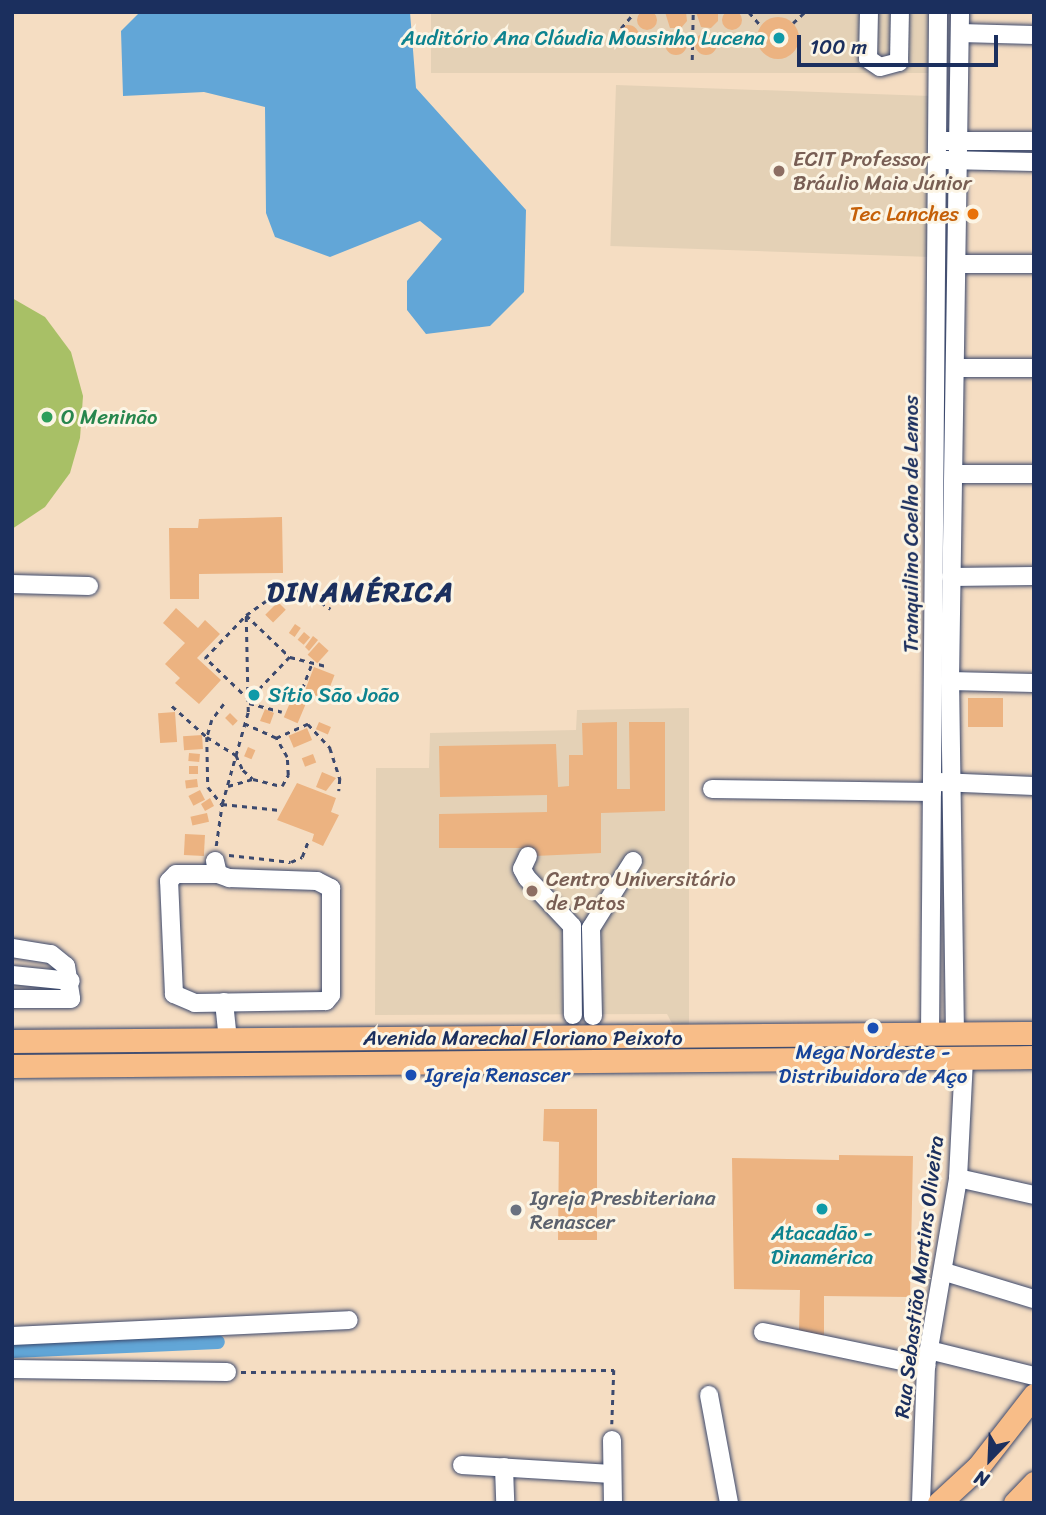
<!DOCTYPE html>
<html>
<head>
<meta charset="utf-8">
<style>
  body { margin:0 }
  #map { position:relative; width:1046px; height:1515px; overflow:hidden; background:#f5ddc2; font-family:Sriracha,sans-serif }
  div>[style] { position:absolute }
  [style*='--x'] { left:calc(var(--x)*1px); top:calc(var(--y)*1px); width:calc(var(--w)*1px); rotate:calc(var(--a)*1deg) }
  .built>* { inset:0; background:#e4d1b6; transform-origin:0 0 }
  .green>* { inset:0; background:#a8c066 }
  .water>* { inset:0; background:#62a6d7 }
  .canal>* { height:14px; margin:-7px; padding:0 7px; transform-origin:7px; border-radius:7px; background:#62a6d7 }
  .building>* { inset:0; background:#ecb381; transform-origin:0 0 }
  .round { border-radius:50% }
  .path>* { height:2.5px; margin-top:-1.25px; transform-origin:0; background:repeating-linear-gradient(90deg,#3c496d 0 5px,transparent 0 10px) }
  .roads { filter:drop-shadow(0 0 2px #3c496d) drop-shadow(0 0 2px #3c496d) }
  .minor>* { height:18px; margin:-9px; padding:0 9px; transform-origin:9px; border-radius:9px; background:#fff }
  .major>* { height:23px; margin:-11.5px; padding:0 11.5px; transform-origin:11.5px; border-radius:11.5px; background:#f8bd88 }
  .dots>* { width:19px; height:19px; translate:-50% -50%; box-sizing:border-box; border:4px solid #fcf5e5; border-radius:50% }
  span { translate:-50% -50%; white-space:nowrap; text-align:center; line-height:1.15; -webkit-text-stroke:6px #fcf5e5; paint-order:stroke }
  .culture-label { font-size:21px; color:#0d838f }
  .right { translate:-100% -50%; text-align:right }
  .left { translate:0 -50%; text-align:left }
  .education-label { font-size:21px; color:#785e54 }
  .food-label { font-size:21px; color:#c56008 }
  .leisure-label { font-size:21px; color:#27864d }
  .street-label { font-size:21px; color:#1b2f5e }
  .transit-label { font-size:21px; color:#164399 }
  .worship-label { font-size:21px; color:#5b616d }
  .district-label { font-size:28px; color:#1b2f5e; font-weight:700; letter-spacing:2px }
  .frame { position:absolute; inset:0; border:14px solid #1b2f5e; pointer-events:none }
  .north { position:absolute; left:955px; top:1424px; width:70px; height:70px; -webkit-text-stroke:5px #fcf5e5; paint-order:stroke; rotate:203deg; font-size:19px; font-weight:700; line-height:28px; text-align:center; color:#1b2f5e }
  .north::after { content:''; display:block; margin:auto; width:24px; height:32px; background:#1b2f5e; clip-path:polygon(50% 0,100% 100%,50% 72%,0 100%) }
  .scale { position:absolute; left:797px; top:35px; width:201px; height:32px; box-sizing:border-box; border:4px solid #1b2f5e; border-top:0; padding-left:9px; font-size:21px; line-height:24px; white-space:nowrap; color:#1b2f5e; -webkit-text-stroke:5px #fcf5e5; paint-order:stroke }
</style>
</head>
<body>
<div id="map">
  <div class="built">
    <div style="left:431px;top:12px;width:502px;height:61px"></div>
    <div style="left:616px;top:85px;width:328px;height:161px;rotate:2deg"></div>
    <div style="clip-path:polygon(689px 708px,689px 1028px,675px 1029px,667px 1014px,375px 1015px,376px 768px,429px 768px,430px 733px,576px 730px,577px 710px)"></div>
  </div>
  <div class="green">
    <div style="clip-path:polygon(12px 298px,45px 317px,71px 352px,83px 396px,80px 438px,70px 473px,45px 507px,12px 529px)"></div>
  </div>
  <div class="water">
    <div style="clip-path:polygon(140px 12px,410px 12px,416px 88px,526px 210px,524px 292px,490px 326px,426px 334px,407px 310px,407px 281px,442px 239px,420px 221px,330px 257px,275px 237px,266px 213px,265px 107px,204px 92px,123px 96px,121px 31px)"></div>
  </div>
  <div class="canal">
    <div style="--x:12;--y:1351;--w:206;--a:-2.5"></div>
  </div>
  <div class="building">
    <div class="round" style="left:722px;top:10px;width:20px;height:20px"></div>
    <div class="round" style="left:637px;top:10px;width:20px;height:20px"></div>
    <div style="clip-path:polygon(665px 12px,686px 12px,687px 21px,681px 28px,670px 28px)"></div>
    <div style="clip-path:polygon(696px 12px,718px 12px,718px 21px,711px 28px,701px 27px)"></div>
    <div class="round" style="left:757px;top:17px;width:42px;height:42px"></div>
    <div class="round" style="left:617px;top:25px;width:22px;height:22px"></div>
    <div class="round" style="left:695px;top:33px;width:22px;height:22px"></div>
    <div class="round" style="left:665px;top:33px;width:22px;height:22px"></div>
    <div style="clip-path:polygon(282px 517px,283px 573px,199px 574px,199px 599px,170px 599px,169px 528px,198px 528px,199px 519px)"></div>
    <div style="left:278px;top:602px;width:11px;height:18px;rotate:45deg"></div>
    <div style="clip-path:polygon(176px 608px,198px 628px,205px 620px,220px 634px,197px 658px,221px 680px,199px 704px,175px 683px,180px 678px,165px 664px,185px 643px,163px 623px)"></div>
    <div style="left:295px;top:624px;width:7px;height:11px;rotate:34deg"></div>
    <div style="left:304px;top:632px;width:8px;height:10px;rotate:40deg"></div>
    <div style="clip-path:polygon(313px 636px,318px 640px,309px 651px,305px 647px)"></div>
    <div style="left:319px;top:642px;width:13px;height:17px;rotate:42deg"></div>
    <div style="left:314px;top:667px;width:22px;height:26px;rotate:21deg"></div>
    <div style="left:292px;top:698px;width:15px;height:21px;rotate:23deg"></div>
    <div style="left:968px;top:698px;width:35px;height:29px"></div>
    <div style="clip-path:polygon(265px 709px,274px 713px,270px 724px,260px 721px)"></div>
    <div style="left:175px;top:712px;width:30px;height:17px;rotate:86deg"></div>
    <div style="left:230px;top:713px;width:11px;height:7px;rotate:45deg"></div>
    <div style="left:319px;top:722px;width:13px;height:8px;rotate:23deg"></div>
    <div style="clip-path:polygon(617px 722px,617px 789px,630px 789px,629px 722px,665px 722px,665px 811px,601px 813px,601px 853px,535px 856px,535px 848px,439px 848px,439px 814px,547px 812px,547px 795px,440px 797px,439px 746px,556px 744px,558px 787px,569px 786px,569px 755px,583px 755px,582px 723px)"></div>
    <div style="left:307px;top:728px;width:13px;height:20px;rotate:67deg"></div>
    <div style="left:202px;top:735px;width:14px;height:19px;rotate:86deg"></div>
    <div style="left:248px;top:747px;width:8px;height:10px;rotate:23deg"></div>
    <div style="left:189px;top:753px;width:11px;height:8px;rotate:5deg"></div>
    <div style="left:313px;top:754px;width:9px;height:12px;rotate:69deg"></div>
    <div style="left:189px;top:766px;width:9px;height:8px"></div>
    <div style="clip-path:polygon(322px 772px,336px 778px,326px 791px,316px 787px)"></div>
    <div style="left:197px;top:779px;width:8px;height:12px;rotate:83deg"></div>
    <div style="clip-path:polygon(297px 783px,336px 798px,331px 812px,339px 815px,323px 846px,312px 841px,314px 834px,277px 820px)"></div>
    <div style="left:200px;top:790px;width:11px;height:13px;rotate:63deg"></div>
    <div style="clip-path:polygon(210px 798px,214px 806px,205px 811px,201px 804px)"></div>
    <div style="left:207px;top:813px;width:9px;height:17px;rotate:77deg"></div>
    <div style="left:185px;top:834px;width:20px;height:21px;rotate:3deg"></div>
    <div style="clip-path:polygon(544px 1109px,597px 1109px,597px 1240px,558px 1240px,559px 1142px,543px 1141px)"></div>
    <div style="clip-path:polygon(839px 1155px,913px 1156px,910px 1297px,824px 1296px,824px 1336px,799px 1331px,800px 1290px,734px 1289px,732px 1158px,839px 1160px)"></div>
  </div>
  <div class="path">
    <div style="--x:749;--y:12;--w:18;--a:49"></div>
    <div style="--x:793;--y:23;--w:16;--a:-43"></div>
    <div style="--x:621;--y:28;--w:21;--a:-49"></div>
    <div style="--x:692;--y:60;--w:48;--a:-88.8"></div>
    <div style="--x:246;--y:615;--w:61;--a:43.7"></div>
    <div style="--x:290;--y:657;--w:58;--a:133.6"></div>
    <div style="--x:290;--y:657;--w:36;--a:14"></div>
    <div style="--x:302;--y:689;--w:25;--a:-69"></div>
    <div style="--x:249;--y:700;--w:61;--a:-136.3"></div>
    <div style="--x:205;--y:658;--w:59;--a:-46.4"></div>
    <div style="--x:246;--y:615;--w:45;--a:-35.1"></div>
    <div style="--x:283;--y:589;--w:21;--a:5"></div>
    <div style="--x:304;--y:591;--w:32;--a:34"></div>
    <div style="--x:249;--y:703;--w:34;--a:15"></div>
    <div style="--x:224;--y:704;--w:20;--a:127"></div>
    <div style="--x:212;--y:720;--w:18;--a:106"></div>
    <div style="--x:207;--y:737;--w:50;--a:88.9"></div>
    <div style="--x:208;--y:787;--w:22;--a:51"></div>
    <div style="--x:222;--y:804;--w:58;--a:5.9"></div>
    <div style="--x:172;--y:706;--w:47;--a:41.5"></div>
    <div style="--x:207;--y:737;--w:34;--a:32"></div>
    <div style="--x:236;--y:755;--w:17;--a:65"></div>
    <div style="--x:243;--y:770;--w:13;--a:42"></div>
    <div style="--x:276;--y:738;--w:35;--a:-24"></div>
    <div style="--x:308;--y:724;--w:33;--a:47"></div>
    <div style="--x:330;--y:748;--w:33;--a:72"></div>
    <div style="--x:340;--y:779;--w:12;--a:95"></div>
    <div style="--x:228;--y:786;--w:26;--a:-16"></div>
    <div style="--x:253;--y:779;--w:30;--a:14"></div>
    <div style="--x:282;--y:786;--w:13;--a:-61"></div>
    <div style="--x:288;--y:775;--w:18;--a:-93"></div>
    <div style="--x:287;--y:757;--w:22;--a:-120"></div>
    <div style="--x:276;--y:738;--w:34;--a:-156"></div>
    <div style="--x:216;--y:846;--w:42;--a:-81.9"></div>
    <div style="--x:222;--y:804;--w:96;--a:-74.2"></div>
    <div style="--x:248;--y:712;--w:97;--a:-91.2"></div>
    <div style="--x:229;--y:855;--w:62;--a:6.4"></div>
    <div style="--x:291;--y:862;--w:12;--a:-24"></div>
    <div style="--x:302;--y:857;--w:19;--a:-69"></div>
    <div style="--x:241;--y:1372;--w:373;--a:-0.3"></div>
    <div style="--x:614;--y:1370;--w:54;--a:92.1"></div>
  </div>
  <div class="roads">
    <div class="minor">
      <div style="--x:869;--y:12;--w:47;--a:91.2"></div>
      <div style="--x:868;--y:59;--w:14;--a:34"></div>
      <div style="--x:880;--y:67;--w:20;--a:-15"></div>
      <div style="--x:899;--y:62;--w:50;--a:-88.9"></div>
      <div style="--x:960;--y:33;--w:74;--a:1.5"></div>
      <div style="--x:946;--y:141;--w:88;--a:0"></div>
      <div style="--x:946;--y:160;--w:88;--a:1.3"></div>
      <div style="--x:957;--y:264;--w:77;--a:0"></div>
      <div style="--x:956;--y:368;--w:78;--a:0"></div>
      <div style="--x:955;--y:474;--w:79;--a:0"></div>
      <div style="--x:951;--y:577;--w:83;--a:-0.7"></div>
      <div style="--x:12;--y:584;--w:77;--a:1.5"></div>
      <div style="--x:950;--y:681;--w:84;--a:1.4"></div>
      <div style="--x:939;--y:782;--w:95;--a:2.4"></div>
      <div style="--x:712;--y:789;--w:220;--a:0.8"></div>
      <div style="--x:528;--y:856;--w:14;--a:115"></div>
      <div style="--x:522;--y:869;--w:10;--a:61"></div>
      <div style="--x:527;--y:878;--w:66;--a:46.8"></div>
      <div style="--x:572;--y:926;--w:89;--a:89.4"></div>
      <div style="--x:215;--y:861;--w:13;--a:77"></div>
      <div style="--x:218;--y:874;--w:12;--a:20"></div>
      <div style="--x:229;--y:878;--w:88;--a:2"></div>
      <div style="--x:317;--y:881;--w:16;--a:27"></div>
      <div style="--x:331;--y:888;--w:107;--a:90"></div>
      <div style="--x:331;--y:995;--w:8;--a:130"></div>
      <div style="--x:326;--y:1001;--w:131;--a:179.1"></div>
      <div style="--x:195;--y:1003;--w:23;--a:-157"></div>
      <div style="--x:174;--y:994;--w:113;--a:-92.5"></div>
      <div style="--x:169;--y:881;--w:10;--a:-45"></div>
      <div style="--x:176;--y:874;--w:42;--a:0"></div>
      <div style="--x:12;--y:948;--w:39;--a:9"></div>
      <div style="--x:51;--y:954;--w:19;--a:39"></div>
      <div style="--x:66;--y:966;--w:33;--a:81"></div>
      <div style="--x:71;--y:999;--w:59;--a:180"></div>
      <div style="--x:12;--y:975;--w:59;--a:5.8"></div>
      <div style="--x:224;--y:1002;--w:38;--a:84"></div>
      <div style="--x:593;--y:1016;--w:88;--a:-91.3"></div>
      <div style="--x:591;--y:928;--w:79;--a:-57.9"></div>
      <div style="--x:955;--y:1035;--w:354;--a:-90.8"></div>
      <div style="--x:950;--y:681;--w:669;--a:-89.14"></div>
      <div style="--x:930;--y:1036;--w:1024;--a:-89.55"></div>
      <div style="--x:958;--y:1178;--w:78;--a:12.6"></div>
      <div style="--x:945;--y:1272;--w:93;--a:16.9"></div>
      <div style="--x:763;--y:1332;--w:167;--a:11.8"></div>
      <div style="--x:12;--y:1336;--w:337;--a:-2.7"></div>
      <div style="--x:929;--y:1350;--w:108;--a:13.9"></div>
      <div style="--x:12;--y:1369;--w:215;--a:0.8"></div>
      <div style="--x:709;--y:1395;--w:110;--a:79.5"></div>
      <div style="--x:612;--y:1440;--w:63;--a:89.1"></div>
      <div style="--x:462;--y:1465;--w:150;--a:3.4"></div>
      <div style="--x:504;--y:1467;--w:36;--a:88"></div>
      <div style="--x:921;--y:1503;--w:137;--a:-87.9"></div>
      <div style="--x:926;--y:1366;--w:191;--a:-80.3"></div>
      <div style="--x:958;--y:1178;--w:120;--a:-87.1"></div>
    </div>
    <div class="major">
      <div style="--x:12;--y:1041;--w:1022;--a:-0.45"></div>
      <div style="--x:12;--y:1066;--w:1022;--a:-0.5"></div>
      <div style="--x:939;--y:1503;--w:53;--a:-42.7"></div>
      <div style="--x:978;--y:1467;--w:91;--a:-52.1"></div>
      <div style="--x:1015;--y:1503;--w:28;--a:-46"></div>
    </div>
  </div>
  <div class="dots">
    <div style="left:779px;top:38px;background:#0f9aa8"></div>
    <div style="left:779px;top:171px;background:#8d6e63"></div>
    <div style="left:973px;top:214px;background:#e8710a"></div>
    <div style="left:47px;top:417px;background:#2e9e5b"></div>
    <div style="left:254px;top:695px;background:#0f9aa8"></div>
    <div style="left:532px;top:891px;background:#8d6e63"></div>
    <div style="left:873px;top:1028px;background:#1a4fb4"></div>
    <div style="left:411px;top:1075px;background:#1a4fb4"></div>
    <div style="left:822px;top:1209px;background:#0f9aa8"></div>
    <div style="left:516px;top:1210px;background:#6b7280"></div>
  </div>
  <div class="culture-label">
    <span class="right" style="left:765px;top:38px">Auditório Ana Cláudia Mousinho Lucena</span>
    <span class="left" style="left:268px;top:695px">Sítio São João</span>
    <span style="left:822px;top:1245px">Atacadão -<br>Dinamérica</span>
  </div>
  <div class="education-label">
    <span class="left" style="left:793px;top:171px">ECIT Professor<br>Bráulio Maia Júnior</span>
    <span class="left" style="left:546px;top:891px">Centro Universitário<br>de Patos</span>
  </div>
  <div class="food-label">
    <span class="right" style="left:959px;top:214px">Tec Lanches</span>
  </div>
  <div class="leisure-label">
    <span class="left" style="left:61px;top:417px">O Meninão</span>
  </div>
  <div class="street-label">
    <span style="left:911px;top:524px;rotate:-90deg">Tranquilino Coelho de Lemos</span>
    <span style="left:523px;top:1038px">Avenida Marechal Floriano Peixoto</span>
    <span style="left:919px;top:1277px;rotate:-83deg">Rua Sebastião Martins Oliveira</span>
  </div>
  <div class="transit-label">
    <span style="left:873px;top:1064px">Mega Nordeste -<br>Distribuidora de Aço</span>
    <span class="left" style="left:425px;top:1075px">Igreja Renascer</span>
  </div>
  <div class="worship-label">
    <span class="left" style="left:530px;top:1210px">Igreja Presbiteriana<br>Renascer</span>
  </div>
  <div class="district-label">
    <span style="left:361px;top:592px">DINAMÉRICA</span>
  </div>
  <div class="frame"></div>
  <div class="north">N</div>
  <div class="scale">100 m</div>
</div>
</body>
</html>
